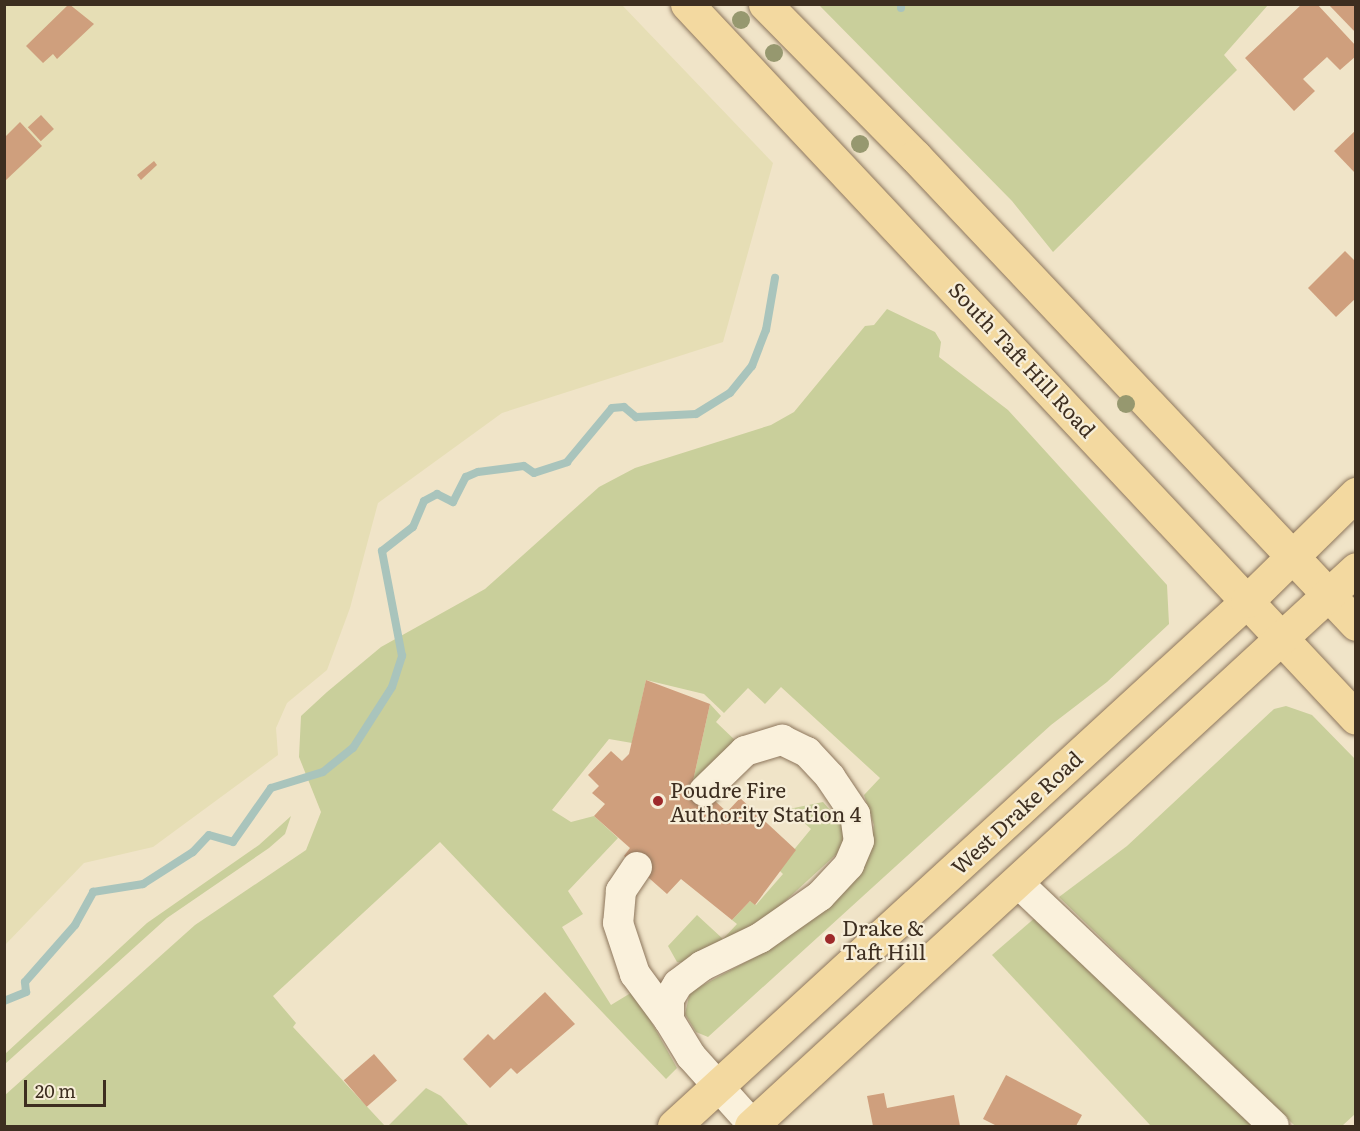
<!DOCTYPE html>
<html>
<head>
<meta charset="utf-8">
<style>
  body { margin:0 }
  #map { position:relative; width:1360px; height:1131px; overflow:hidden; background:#f0e4c8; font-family:Literata,serif }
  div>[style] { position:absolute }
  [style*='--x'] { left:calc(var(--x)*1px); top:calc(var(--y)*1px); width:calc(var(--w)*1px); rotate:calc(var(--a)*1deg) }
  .farmland>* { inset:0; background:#e6deb5 }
  .green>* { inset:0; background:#c9cf9b }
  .stream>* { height:8px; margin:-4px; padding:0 4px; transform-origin:4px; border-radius:4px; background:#a9c4bc }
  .building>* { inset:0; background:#cf9f7d; transform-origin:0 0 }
  .roads { filter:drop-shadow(0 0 2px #8d765c) drop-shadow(0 0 2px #8d765c) }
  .minor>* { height:30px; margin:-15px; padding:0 15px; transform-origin:15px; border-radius:15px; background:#faf1dc }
  .major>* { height:33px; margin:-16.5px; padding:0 16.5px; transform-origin:16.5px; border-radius:16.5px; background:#f3d9a0 }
  .trees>* { width:18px; height:18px; margin:-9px; border-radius:50%; background:#96986f }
  .dots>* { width:16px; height:16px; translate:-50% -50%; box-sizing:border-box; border:3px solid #f7eed8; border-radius:50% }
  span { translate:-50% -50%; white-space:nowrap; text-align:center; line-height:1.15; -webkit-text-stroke:4.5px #f7eed8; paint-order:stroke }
  .street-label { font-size:21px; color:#3d2e20 }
  .poi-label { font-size:21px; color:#3d2e20 }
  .left { translate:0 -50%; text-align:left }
  .frame { position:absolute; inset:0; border:6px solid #3d2e20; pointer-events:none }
  .scale { position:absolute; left:24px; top:1080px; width:82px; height:27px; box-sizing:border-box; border:3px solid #3d2e20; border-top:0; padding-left:8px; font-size:18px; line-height:21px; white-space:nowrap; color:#3d2e20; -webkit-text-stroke:4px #f7eed8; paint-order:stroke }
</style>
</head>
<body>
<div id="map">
  <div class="farmland">
    <div style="clip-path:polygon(5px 5px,622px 5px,773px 163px,723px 342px,502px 413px,378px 503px,350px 608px,327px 670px,287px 703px,276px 728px,278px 755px,153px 847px,84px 863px,5px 945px)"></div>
  </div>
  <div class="green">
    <div style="clip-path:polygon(819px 5px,1268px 5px,1224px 55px,1237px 70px,1053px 252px,1012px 201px)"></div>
    <div style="clip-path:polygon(887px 309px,935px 332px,941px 342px,939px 357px,1008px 410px,1167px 585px,1169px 624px,1107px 682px,1051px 725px,708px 1037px,696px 1032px,685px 1014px,690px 992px,774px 947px,870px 854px,874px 825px,864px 795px,880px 778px,781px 687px,765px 704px,748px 688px,724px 713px,704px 694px,646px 680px,632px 743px,609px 739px,552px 810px,571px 822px,594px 816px,618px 838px,568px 891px,583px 914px,562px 927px,611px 1005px,634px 991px,677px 1068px,666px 1079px,440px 842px,273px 996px,296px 1023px,293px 1027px,385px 1126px,5px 1126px,4px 1096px,195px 925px,306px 850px,321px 812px,299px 757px,301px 716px,327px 692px,381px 647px,485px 589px,599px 487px,635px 468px,771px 425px,794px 412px,865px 326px,874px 325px)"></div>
    <div style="clip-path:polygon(710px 704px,721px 716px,716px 722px,738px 743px,698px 785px,693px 781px)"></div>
    <div style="clip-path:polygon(1286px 706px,1312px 715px,1355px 759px,1355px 1114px,1342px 1126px,1295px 1126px,1059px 897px,1127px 846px,1274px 709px)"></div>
    <div style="clip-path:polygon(823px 802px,844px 826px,843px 848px,758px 926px,684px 963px,677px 962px,668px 946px,697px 915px,723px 939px,737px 924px,732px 920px,750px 901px,756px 905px,783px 874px,778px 869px,811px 829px,789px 809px)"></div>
    <div style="clip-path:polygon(291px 816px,285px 834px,269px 848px,167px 918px,5px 1064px,5px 1054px,147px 923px,259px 845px)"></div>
    <div style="clip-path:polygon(1037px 916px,1258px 1126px,1151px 1126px,992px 955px)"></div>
    <div style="clip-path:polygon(426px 1088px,441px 1096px,469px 1126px,388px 1126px)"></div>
  </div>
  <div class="stream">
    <div style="--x:901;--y:4;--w:4;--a:90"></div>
    <div style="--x:4;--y:1001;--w:24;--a:-22"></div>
    <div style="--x:26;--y:992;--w:10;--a:-96"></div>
    <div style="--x:25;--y:982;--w:76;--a:-48.7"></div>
    <div style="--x:75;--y:925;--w:38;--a:-61"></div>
    <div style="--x:93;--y:892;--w:51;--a:-9.1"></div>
    <div style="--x:143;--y:884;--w:59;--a:-32.6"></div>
    <div style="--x:193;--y:852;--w:23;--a:-47"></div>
    <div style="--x:209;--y:835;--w:25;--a:16"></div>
    <div style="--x:233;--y:842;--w:66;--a:-54.9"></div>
    <div style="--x:271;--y:788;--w:54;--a:-17.1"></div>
    <div style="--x:323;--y:772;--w:38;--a:-39"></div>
    <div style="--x:353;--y:748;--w:72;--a:-57.4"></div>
    <div style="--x:392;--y:687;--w:33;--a:-72"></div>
    <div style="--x:402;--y:656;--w:107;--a:-100.8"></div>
    <div style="--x:382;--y:551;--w:39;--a:-38"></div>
    <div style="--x:413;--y:527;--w:28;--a:-67"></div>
    <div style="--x:424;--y:501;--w:15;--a:-28"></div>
    <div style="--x:437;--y:494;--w:18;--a:27"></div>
    <div style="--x:453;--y:502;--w:28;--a:-63"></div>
    <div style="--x:466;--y:477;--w:13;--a:-23"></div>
    <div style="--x:478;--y:472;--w:46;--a:-7.4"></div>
    <div style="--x:524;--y:466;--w:12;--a:35"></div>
    <div style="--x:534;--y:473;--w:35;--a:-18"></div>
    <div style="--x:567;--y:462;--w:70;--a:-50.2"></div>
    <div style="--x:612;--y:408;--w:12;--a:-5"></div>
    <div style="--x:624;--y:407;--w:16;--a:40"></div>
    <div style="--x:636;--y:417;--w:60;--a:-2.9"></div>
    <div style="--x:696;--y:414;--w:40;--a:-32"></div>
    <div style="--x:730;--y:393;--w:35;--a:-51"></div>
    <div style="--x:752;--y:366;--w:39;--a:-69"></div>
    <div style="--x:766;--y:330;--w:53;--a:-80.2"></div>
  </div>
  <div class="building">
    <div style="clip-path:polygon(69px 4px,94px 24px,57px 59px,53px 54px,43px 63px,26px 46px)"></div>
    <div style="clip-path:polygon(1302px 4px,1317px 4px,1356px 46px,1356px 56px,1340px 70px,1327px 57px,1303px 79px,1315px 91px,1294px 111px,1245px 58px)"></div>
    <div style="clip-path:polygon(1328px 4px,1356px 4px,1356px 33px)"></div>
    <div style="left:41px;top:115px;width:19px;height:18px;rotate:47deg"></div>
    <div style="clip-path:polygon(20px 122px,42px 146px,5px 181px,5px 137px)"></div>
    <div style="clip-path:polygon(1356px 130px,1356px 174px,1334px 151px)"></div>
    <div style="clip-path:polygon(154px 161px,157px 165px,141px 180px,137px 175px)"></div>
    <div style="clip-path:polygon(1345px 251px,1356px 262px,1356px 298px,1336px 317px,1308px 288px)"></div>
    <div style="clip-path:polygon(646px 680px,710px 704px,693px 781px,727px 812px,740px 798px,796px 850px,755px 905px,750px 901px,732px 920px,681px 879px,667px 894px,624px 856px,630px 848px,594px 816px,605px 804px,592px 793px,599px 786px,588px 775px,611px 751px,622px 761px,629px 754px)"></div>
    <div style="clip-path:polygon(545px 992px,575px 1024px,517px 1074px,511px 1068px,490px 1088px,463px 1059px,488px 1034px,494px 1040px)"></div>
    <div style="left:374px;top:1054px;width:35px;height:40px;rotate:49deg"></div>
    <div style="clip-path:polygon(1006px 1075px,1082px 1115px,1076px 1126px,997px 1126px,983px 1119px)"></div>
    <div style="clip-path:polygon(884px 1093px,887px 1108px,954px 1095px,960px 1126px,873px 1126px,867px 1096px)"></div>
  </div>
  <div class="roads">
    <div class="minor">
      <div style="--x:704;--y:791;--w:57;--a:-44.3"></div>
      <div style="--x:745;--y:751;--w:39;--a:-17"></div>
      <div style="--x:782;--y:740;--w:28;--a:26"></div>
      <div style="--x:807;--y:752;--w:34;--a:47"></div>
      <div style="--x:830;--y:777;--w:45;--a:56"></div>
      <div style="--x:855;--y:814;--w:27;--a:82"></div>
      <div style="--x:859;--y:841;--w:26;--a:113"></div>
      <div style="--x:849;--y:865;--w:42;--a:133.1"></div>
      <div style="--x:820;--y:896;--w:73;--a:145"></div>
      <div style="--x:760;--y:938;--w:64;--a:154.2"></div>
      <div style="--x:702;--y:966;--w:30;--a:143"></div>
      <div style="--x:678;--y:984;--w:17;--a:121"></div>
      <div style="--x:669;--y:999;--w:21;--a:90"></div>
      <div style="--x:669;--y:1020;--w:42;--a:58.6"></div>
      <div style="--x:691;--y:1056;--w:93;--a:48.1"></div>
      <div style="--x:637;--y:867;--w:29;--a:124"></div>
      <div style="--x:621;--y:891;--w:32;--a:95"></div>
      <div style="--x:618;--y:923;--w:54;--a:71.6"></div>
      <div style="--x:635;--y:974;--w:57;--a:53.5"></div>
      <div style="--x:1017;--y:882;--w:354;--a:43.5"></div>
    </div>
    <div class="major">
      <div style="--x:687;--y:4;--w:978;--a:46.86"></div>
      <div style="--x:765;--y:4;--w:214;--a:45.4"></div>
      <div style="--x:915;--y:156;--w:643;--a:46.7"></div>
      <div style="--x:674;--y:1126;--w:777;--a:-42.5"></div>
      <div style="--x:1247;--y:601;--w:153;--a:-44.5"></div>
      <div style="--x:751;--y:1126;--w:822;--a:-42.63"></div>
    </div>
  </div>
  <div class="trees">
    <div style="left:741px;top:20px"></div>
    <div style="left:774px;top:53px"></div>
    <div style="left:860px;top:144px"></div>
    <div style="left:1126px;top:404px"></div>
  </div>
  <div class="dots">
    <div style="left:658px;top:801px;background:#9e2a2b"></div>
    <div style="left:830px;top:939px;background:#9e2a2b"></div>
  </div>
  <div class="street-label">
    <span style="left:1023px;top:359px;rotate:47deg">South Taft Hill Road</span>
    <span style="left:1016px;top:812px;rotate:-43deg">West Drake Road</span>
  </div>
  <div class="poi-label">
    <span class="left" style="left:670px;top:801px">Poudre Fire<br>Authority Station 4</span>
    <span class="left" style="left:842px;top:939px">Drake &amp;<br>Taft Hill</span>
  </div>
  <div class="frame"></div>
  <div class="scale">20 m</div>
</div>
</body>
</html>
